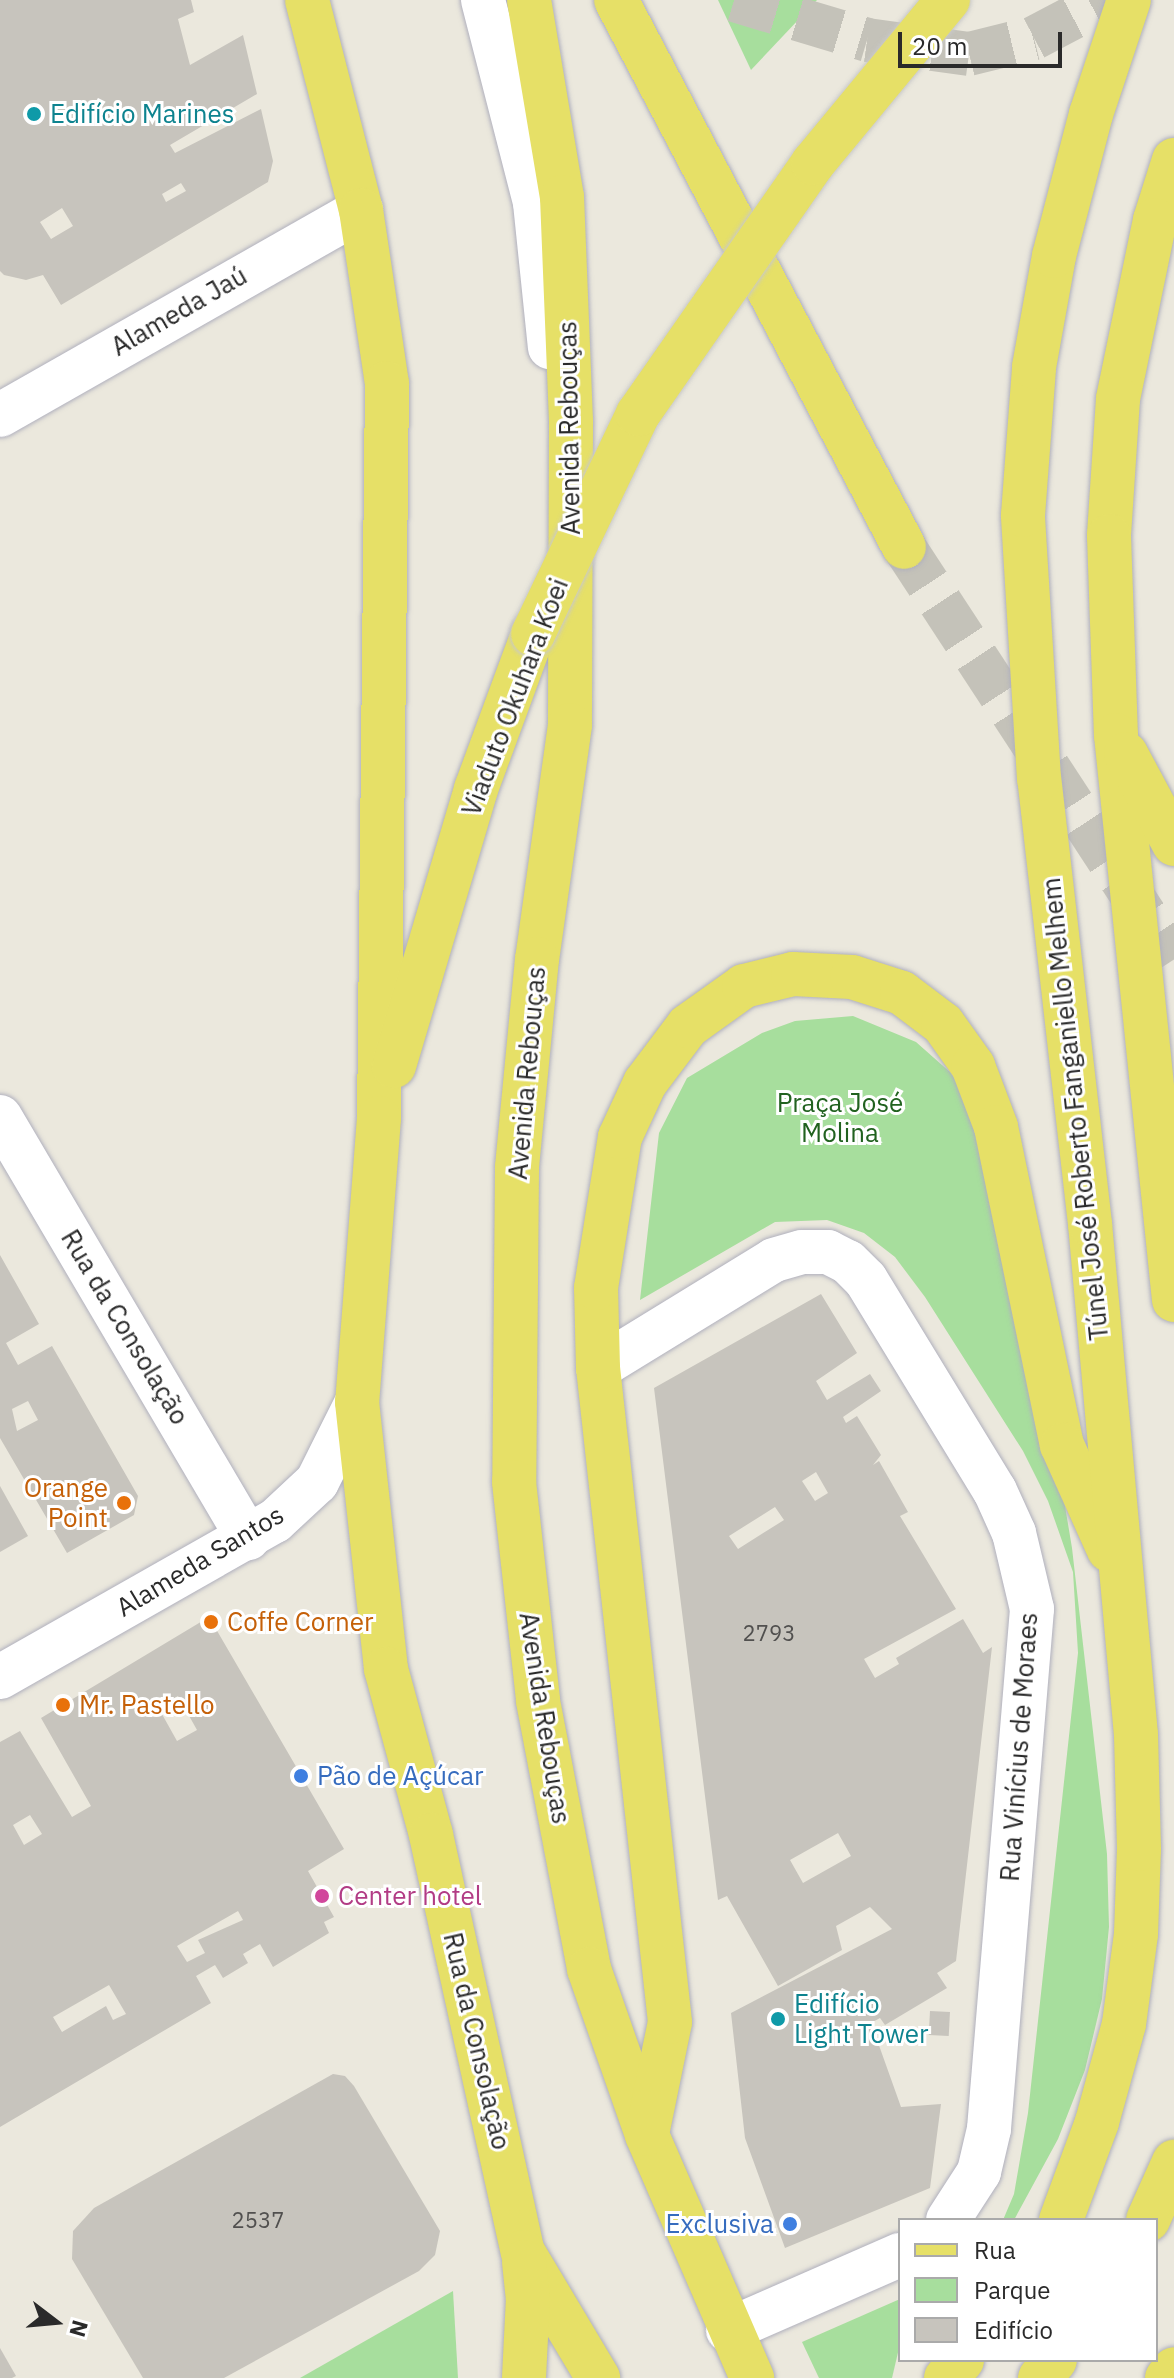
<!DOCTYPE html>
<html>
<head>
<meta charset="utf-8">
<style>
  body { margin:0 }
  #map { position:relative; width:1174px; height:2378px; overflow:hidden; background:#ebe8dd; font-family:"IBM Plex Sans",sans-serif }
  div>[style] { position:absolute }
  [style*='--x'] { left:calc(var(--x)*1px); top:calc(var(--y)*1px); width:calc(var(--w)*1px); rotate:calc(var(--a)*1deg) }
  .green>* { inset:0; background:#a7de9d }
  .building>* { inset:0; background:#c7c4bd; transform-origin:0 0 }
  .major-tunnel>* { height:44px; margin-top:-22px; transform-origin:0; background:repeating-linear-gradient(90deg,#c4c2b9 0 44px,transparent 0 66px) }
  .roads { filter:drop-shadow(0 0 2px #b0b0bd) drop-shadow(0 0 2px #b0b0bd) }
  .minor>* { height:44px; margin:-22px; padding:0 22px; transform-origin:22px; border-radius:22px; background:#fff }
  .major>* { height:44px; margin:-22px; padding:0 22px; transform-origin:22px; border-radius:22px; background:#e6e067 }
  .bridges { filter:drop-shadow(0 0 2px #c8c8c8) drop-shadow(0 0 2px #c8c8c8) }
  .major-bridge>* { height:44px; margin:-22px; padding:0 22px; transform-origin:22px; border-radius:22px; background:#e6e067 }
  .dots>* { width:22px; height:22px; translate:-50% -50%; box-sizing:border-box; border:4px solid #fff; border-radius:50% }
  span { translate:-50% -50%; white-space:nowrap; text-align:center; line-height:1.15; -webkit-text-stroke:6px #fff; paint-order:stroke }
  .number-label { font-size:22px; color:#51504f }
  .number-label span { -webkit-text-stroke-width:0 }
  .culture-label { font-size:26px; color:#0d838f }
  .left { translate:0 -50%; text-align:left }
  .street-label { font-size:26px; color:#2a2a2a }
  .park-label { font-size:26px; color:#21621f }
  .food-label { font-size:26px; color:#c56008 }
  .right { translate:-100% -50%; text-align:right }
  .shop-label { font-size:26px; color:#366cbe }
  .hotel-label { font-size:26px; color:#b23c85 }
  .legend { position:absolute; left:898px; top:2218px; width:260px; height:144px; box-sizing:border-box; background:#fff; border:2px solid #aaa; margin:0; padding:10px 14px; list-style:none; font-size:24px; color:#2a2a2a }
  .legend li { display:flex; align-items:center; gap:16px; height:40px }
  .legend b { width:40px; border:2px solid #aaa }
  .north { position:absolute; left:16px; top:2282px; width:80px; height:80px; -webkit-text-stroke:6px #fff; paint-order:stroke; rotate:106deg; font-size:22px; font-weight:700; line-height:32px; text-align:center; color:#2a2a2a }
  .north::after { content:''; display:block; margin:auto; width:28px; height:36px; background:#2a2a2a; clip-path:polygon(50% 0,100% 100%,50% 72%,0 100%) }
  .scale { position:absolute; left:898px; top:32px; width:164px; height:36px; box-sizing:border-box; border:4px solid #2a2a2a; border-top:0; padding-left:10px; font-size:24px; line-height:28px; white-space:nowrap; color:#2a2a2a; -webkit-text-stroke:6px #fff; paint-order:stroke }
</style>
</head>
<body>
<div id="map">
  <div class="green">
    <div style="clip-path:polygon(718px 0,817px 0,751px 70px)"></div>
    <div style="clip-path:polygon(853px 1016px,916px 1042px,951px 1073px,972px 1107px,1061px 1482px,1072px 1548px,1107px 1854px,1109px 1927px,1102px 1999px,1085px 2070px,1058px 2139px,1014px 2220px,1003px 2220px,1014px 2194px,1028px 2113px,1078px 1653px,1073px 1572px,1048px 1501px,1023px 1451px,925px 1297px,895px 1257px,864px 1233px,827px 1220px,775px 1222px,640px 1300px,659px 1133px,687px 1078px,762px 1033px,795px 1021px)"></div>
    <div style="clip-path:polygon(453px 2291px,458px 2378px,300px 2378px)"></div>
    <div style="clip-path:polygon(900px 2299px,900px 2344px,892px 2378px,819px 2378px,802px 2342px)"></div>
  </div>
  <div class="building">
    <div style="clip-path:polygon(evenodd,0 0,191px 0,194px 12px,178px 19px,190px 65px,243px 35px,257px 94px,170px 145px,175px 153px,261px 109px,273px 161px,268px 182px,61px 305px,43px 275px,26px 280px,4px 275px,0 271px,0 0,181px 183px,186px 191px,166px 202px,162px 194px,181px 183px,0 0,62px 208px,73px 226px,51px 239px,40px 222px,62px 208px)"></div>
    <div style="clip-path:polygon(evenodd,0 1255px,39px 1324px,6px 1343px,18px 1365px,52px 1346px,138px 1496px,134px 1515px,67px 1553px,0 1438px,0 1255px,28px 1401px,38px 1420px,17px 1431px,12px 1409px,28px 1401px)"></div>
    <div style="clip-path:polygon(evenodd,821px 1294px,857px 1353px,816px 1381px,827px 1400px,870px 1374px,881px 1391px,843px 1417px,846px 1423px,857px 1416px,881px 1455px,873px 1465px,879px 1461px,908px 1512px,900px 1516px,956px 1609px,864px 1659px,875px 1678px,899px 1664px,896px 1658px,963px 1619px,983px 1653px,992px 1647px,956px 1961px,937px 1973px,947px 1988px,885px 2025px,880px 2018px,871px 2023px,901px 2107px,941px 2104px,930px 2188px,785px 2248px,745px 2138px,731px 2013px,892px 1929px,870px 1907px,836px 1926px,842px 1950px,778px 1986px,727px 1896px,718px 1900px,654px 1388px,821px 1294px,816px 1472px,828px 1493px,815px 1501px,802px 1481px,816px 1472px,821px 1294px,775px 1507px,784px 1520px,738px 1549px,729px 1536px,775px 1507px,821px 1294px,838px 1833px,851px 1856px,803px 1883px,790px 1860px,838px 1833px)"></div>
    <div style="clip-path:polygon(0 1486px,28px 1536px,0 1552px)"></div>
    <div style="clip-path:polygon(evenodd,209px 1617px,344px 1849px,308px 1871px,334px 1917px,324px 1922px,329px 1933px,273px 1967px,260px 1944px,243px 1954px,248px 1963px,223px 1978px,215px 1965px,196px 1976px,211px 2003px,0 2127px,0 1742px,20px 1731px,72px 1817px,91px 1806px,41px 1718px,209px 1617px,178px 1696px,197px 1730px,177px 1741px,158px 1707px,178px 1696px,209px 1617px,30px 1815px,42px 1834px,24px 1845px,13px 1825px,30px 1815px,209px 1617px,238px 1911px,243px 1920px,198px 1940px,205px 1953px,187px 1962px,177px 1946px,238px 1911px,209px 1617px,109px 1985px,126px 2014px,113px 2020px,106px 2006px,62px 2032px,53px 2017px,109px 1985px)"></div>
    <div style="left:930px;top:2011px;width:20px;height:24px;rotate:3deg"></div>
    <div style="clip-path:polygon(333px 2074px,345px 2076px,354px 2086px,440px 2231px,435px 2255px,419px 2271px,224px 2378px,143px 2378px,72px 2259px,73px 2231px,94px 2208px)"></div>
    <div style="clip-path:polygon(0 2348px,16px 2376px,12px 2378px,0 2378px)"></div>
  </div>
  <div class="major-tunnel">
    <div style="--x:734;--y:0;--w:139;--a:16.7"></div>
    <div style="--x:867;--y:40;--w:103;--a:7.8"></div>
    <div style="--x:969;--y:54;--w:67;--a:-13.8"></div>
    <div style="--x:1034;--y:38;--w:81;--a:-27.8"></div>
    <div style="--x:904;--y:547;--w:493;--a:56.8"></div>
  </div>
  <div class="roads">
    <div class="minor">
      <div style="--x:483;--y:0;--w:210;--a:75.6"></div>
      <div style="--x:535;--y:203;--w:145;--a:84.1"></div>
      <div style="--x:0;--y:415;--w:415;--a:-29.6"></div>
      <div style="--x:0;--y:1117;--w:489;--a:59.5"></div>
      <div style="--x:598;--y:1368;--w:206;--a:-31.5"></div>
      <div style="--x:774;--y:1260;--w:29;--a:-16"></div>
      <div style="--x:802;--y:1252;--w:26;--a:0"></div>
      <div style="--x:828;--y:1252;--w:22;--a:27"></div>
      <div style="--x:848;--y:1262;--w:25;--a:45"></div>
      <div style="--x:866;--y:1280;--w:247;--a:58.6"></div>
      <div style="--x:995;--y:1491;--w:46;--a:65.7"></div>
      <div style="--x:1014;--y:1533;--w:78;--a:76.7"></div>
      <div style="--x:1032;--y:1609;--w:522;--a:94.73"></div>
      <div style="--x:989;--y:2129;--w:44;--a:103.1"></div>
      <div style="--x:979;--y:2172;--w:57;--a:122.9"></div>
      <div style="--x:0;--y:1677;--w:316;--a:-29.6"></div>
      <div style="--x:275;--y:1521;--w:57;--a:-42.9"></div>
      <div style="--x:317;--y:1482;--w:89;--a:-63.4"></div>
      <div style="--x:728;--y:2330;--w:188;--a:-23.6"></div>
    </div>
    <div class="major">
      <div style="--x:307;--y:0;--w:217;--a:75.6"></div>
      <div style="--x:361;--y:210;--w:175;--a:81.5"></div>
      <div style="--x:387;--y:383;--w:735;--a:90.62"></div>
      <div style="--x:379;--y:1118;--w:285;--a:94.4"></div>
      <div style="--x:357;--y:1402;--w:269;--a:83.8"></div>
      <div style="--x:386;--y:1669;--w:172;--a:74.8"></div>
      <div style="--x:431;--y:1835;--w:427;--a:77.6"></div>
      <div style="--x:523;--y:2252;--w:147;--a:59.2"></div>
      <div style="--x:529;--y:0;--w:200;--a:80.5"></div>
      <div style="--x:562;--y:197;--w:225;--a:87.7"></div>
      <div style="--x:571;--y:422;--w:303;--a:90.2"></div>
      <div style="--x:570;--y:725;--w:236;--a:98"></div>
      <div style="--x:537;--y:959;--w:210;--a:95.5"></div>
      <div style="--x:517;--y:1168;--w:314;--a:90.5"></div>
      <div style="--x:514;--y:1482;--w:220;--a:83.7"></div>
      <div style="--x:538;--y:1701;--w:273;--a:79.2"></div>
      <div style="--x:589;--y:1969;--w:176;--a:70.7"></div>
      <div style="--x:647;--y:2135;--w:265;--a:66.6"></div>
      <div style="--x:616;--y:0;--w:618;--a:62.23"></div>
      <div style="--x:1174;--y:160;--w:63;--a:107.6"></div>
      <div style="--x:1155;--y:220;--w:183;--a:101.7"></div>
      <div style="--x:1118;--y:399;--w:137;--a:93.8"></div>
      <div style="--x:1109;--y:536;--w:199;--a:88"></div>
      <div style="--x:1116;--y:735;--w:568;--a:84.14"></div>
      <div style="--x:1126;--y:754;--w:102;--a:61.9"></div>
      <div style="--x:394;--y:1066;--w:289;--a:-73.5"></div>
      <div style="--x:476;--y:789;--w:165;--a:-69.8"></div>
      <div style="--x:647;--y:2134;--w:114;--a:-78.4"></div>
      <div style="--x:670;--y:2022;--w:658;--a:-96.28"></div>
      <div style="--x:598;--y:1368;--w:80;--a:-91.4"></div>
      <div style="--x:596;--y:1288;--w:153;--a:-81"></div>
      <div style="--x:620;--y:1137;--w:60;--a:-65.2"></div>
      <div style="--x:645;--y:1083;--w:71;--a:-53"></div>
      <div style="--x:688;--y:1026;--w:69;--a:-35.5"></div>
      <div style="--x:744;--y:986;--w:50;--a:-13.8"></div>
      <div style="--x:793;--y:974;--w:59;--a:2.9"></div>
      <div style="--x:852;--y:977;--w:52;--a:17.7"></div>
      <div style="--x:902;--y:993;--w:51;--a:37.1"></div>
      <div style="--x:943;--y:1024;--w:52;--a:54.5"></div>
      <div style="--x:973;--y:1066;--w:65;--a:69.3"></div>
      <div style="--x:996;--y:1127;--w:325;--a:78.3"></div>
      <div style="--x:1062;--y:1445;--w:115;--a:65.9"></div>
      <div style="--x:1061;--y:2220;--w:104;--a:-69.8"></div>
      <div style="--x:1097;--y:2122;--w:102;--a:-74.6"></div>
      <div style="--x:1124;--y:2024;--w:91;--a:-82.4"></div>
      <div style="--x:1136;--y:1934;--w:85;--a:-88"></div>
      <div style="--x:1139;--y:1849;--w:114;--a:-91.5"></div>
      <div style="--x:1136;--y:1735;--w:513;--a:-95.14"></div>
      <div style="--x:1090;--y:1224;--w:448;--a:-96.5"></div>
      <div style="--x:1039;--y:779;--w:264;--a:-93.5"></div>
      <div style="--x:1023;--y:515;--w:148;--a:-85.7"></div>
      <div style="--x:1034;--y:367;--w:113;--a:-79.8"></div>
      <div style="--x:1054;--y:256;--w:147;--a:-75.4"></div>
      <div style="--x:1091;--y:114;--w:120;--a:-71.6"></div>
      <div style="--x:1148;--y:2220;--w:64;--a:-65.9"></div>
      <div style="--x:524;--y:2262;--w:36;--a:84"></div>
      <div style="--x:528;--y:2298;--w:80;--a:92.9"></div>
      <div style="--x:946;--y:2378;--w:24;--a:-48"></div>
      <div style="--x:1040;--y:2378;--w:23;--a:-50"></div>
      <div style="--x:1167;--y:2378;--w:11;--a:-52"></div>
    </div>
  </div>
  <div class="bridges">
    <div class="major-bridge">
      <div style="--x:533;--y:634;--w:244;--a:-64.5"></div>
      <div style="--x:638;--y:414;--w:306;--a:-55.1"></div>
      <div style="--x:813;--y:163;--w:212;--a:-50.4"></div>
    </div>
  </div>
  <div class="dots">
    <div style="left:34px;top:114px;background:#0f9aa8"></div>
    <div style="left:124px;top:1503px;background:#e8710a"></div>
    <div style="left:211px;top:1622px;background:#e8710a"></div>
    <div style="left:63px;top:1705px;background:#e8710a"></div>
    <div style="left:301px;top:1776px;background:#3f7fe0"></div>
    <div style="left:322px;top:1896px;background:#d1479c"></div>
    <div style="left:778px;top:2019px;background:#0f9aa8"></div>
    <div style="left:790px;top:2224px;background:#3f7fe0"></div>
  </div>
  <div class="number-label">
    <span style="left:769px;top:1633px">2793</span>
    <span style="left:258px;top:2220px">2537</span>
  </div>
  <div class="culture-label">
    <span class="left" style="left:50px;top:114px">Edifício Marines</span>
    <span class="left" style="left:794px;top:2019px">Edifício<br>Light Tower</span>
  </div>
  <div class="street-label">
    <span style="left:179px;top:311px;rotate:-30deg">Alameda Jaú</span>
    <span style="left:569px;top:428px;rotate:-91deg">Avenida Rebouças</span>
    <span style="left:515px;top:697px;rotate:-69deg">Viaduto Okuhara Koei</span>
    <span style="left:527px;top:1073px;rotate:-85deg">Avenida Rebouças</span>
    <span style="left:1075px;top:1109px;rotate:-96deg">Túnel José Roberto Fanganiello Melhem</span>
    <span style="left:125px;top:1327px;rotate:59deg">Rua da Consolação</span>
    <span style="left:200px;top:1561px;rotate:-31deg">Alameda Santos</span>
    <span style="left:545px;top:1718px;rotate:81deg">Avenida Rebouças</span>
    <span style="left:1019px;top:1747px;rotate:-86deg">Rua Vinícius de Moraes</span>
    <span style="left:477px;top:2041px;rotate:77deg">Rua da Consolação</span>
  </div>
  <div class="park-label">
    <span style="left:840px;top:1118px">Praça José<br>Molina</span>
  </div>
  <div class="food-label">
    <span class="right" style="left:108px;top:1503px">Orange<br>Point</span>
    <span class="left" style="left:227px;top:1622px">Coffe Corner</span>
    <span class="left" style="left:79px;top:1705px">Mr. Pastello</span>
  </div>
  <div class="shop-label">
    <span class="left" style="left:317px;top:1776px">Pão de Açúcar</span>
    <span class="right" style="left:774px;top:2224px">Exclusiva</span>
  </div>
  <div class="hotel-label">
    <span class="left" style="left:338px;top:1896px">Center hotel</span>
  </div>
  <ul class="legend">
  <li><b style="height:10px;background:#e6e067"></b>Rua</li>
  <li><b style="height:22px;background:#a7de9d"></b>Parque</li>
  <li><b style="height:22px;background:#c7c4bd"></b>Edifício</li>
  </ul>
  <div class="north">N</div>
  <div class="scale">20 m</div>
</div>
</body>
</html>
